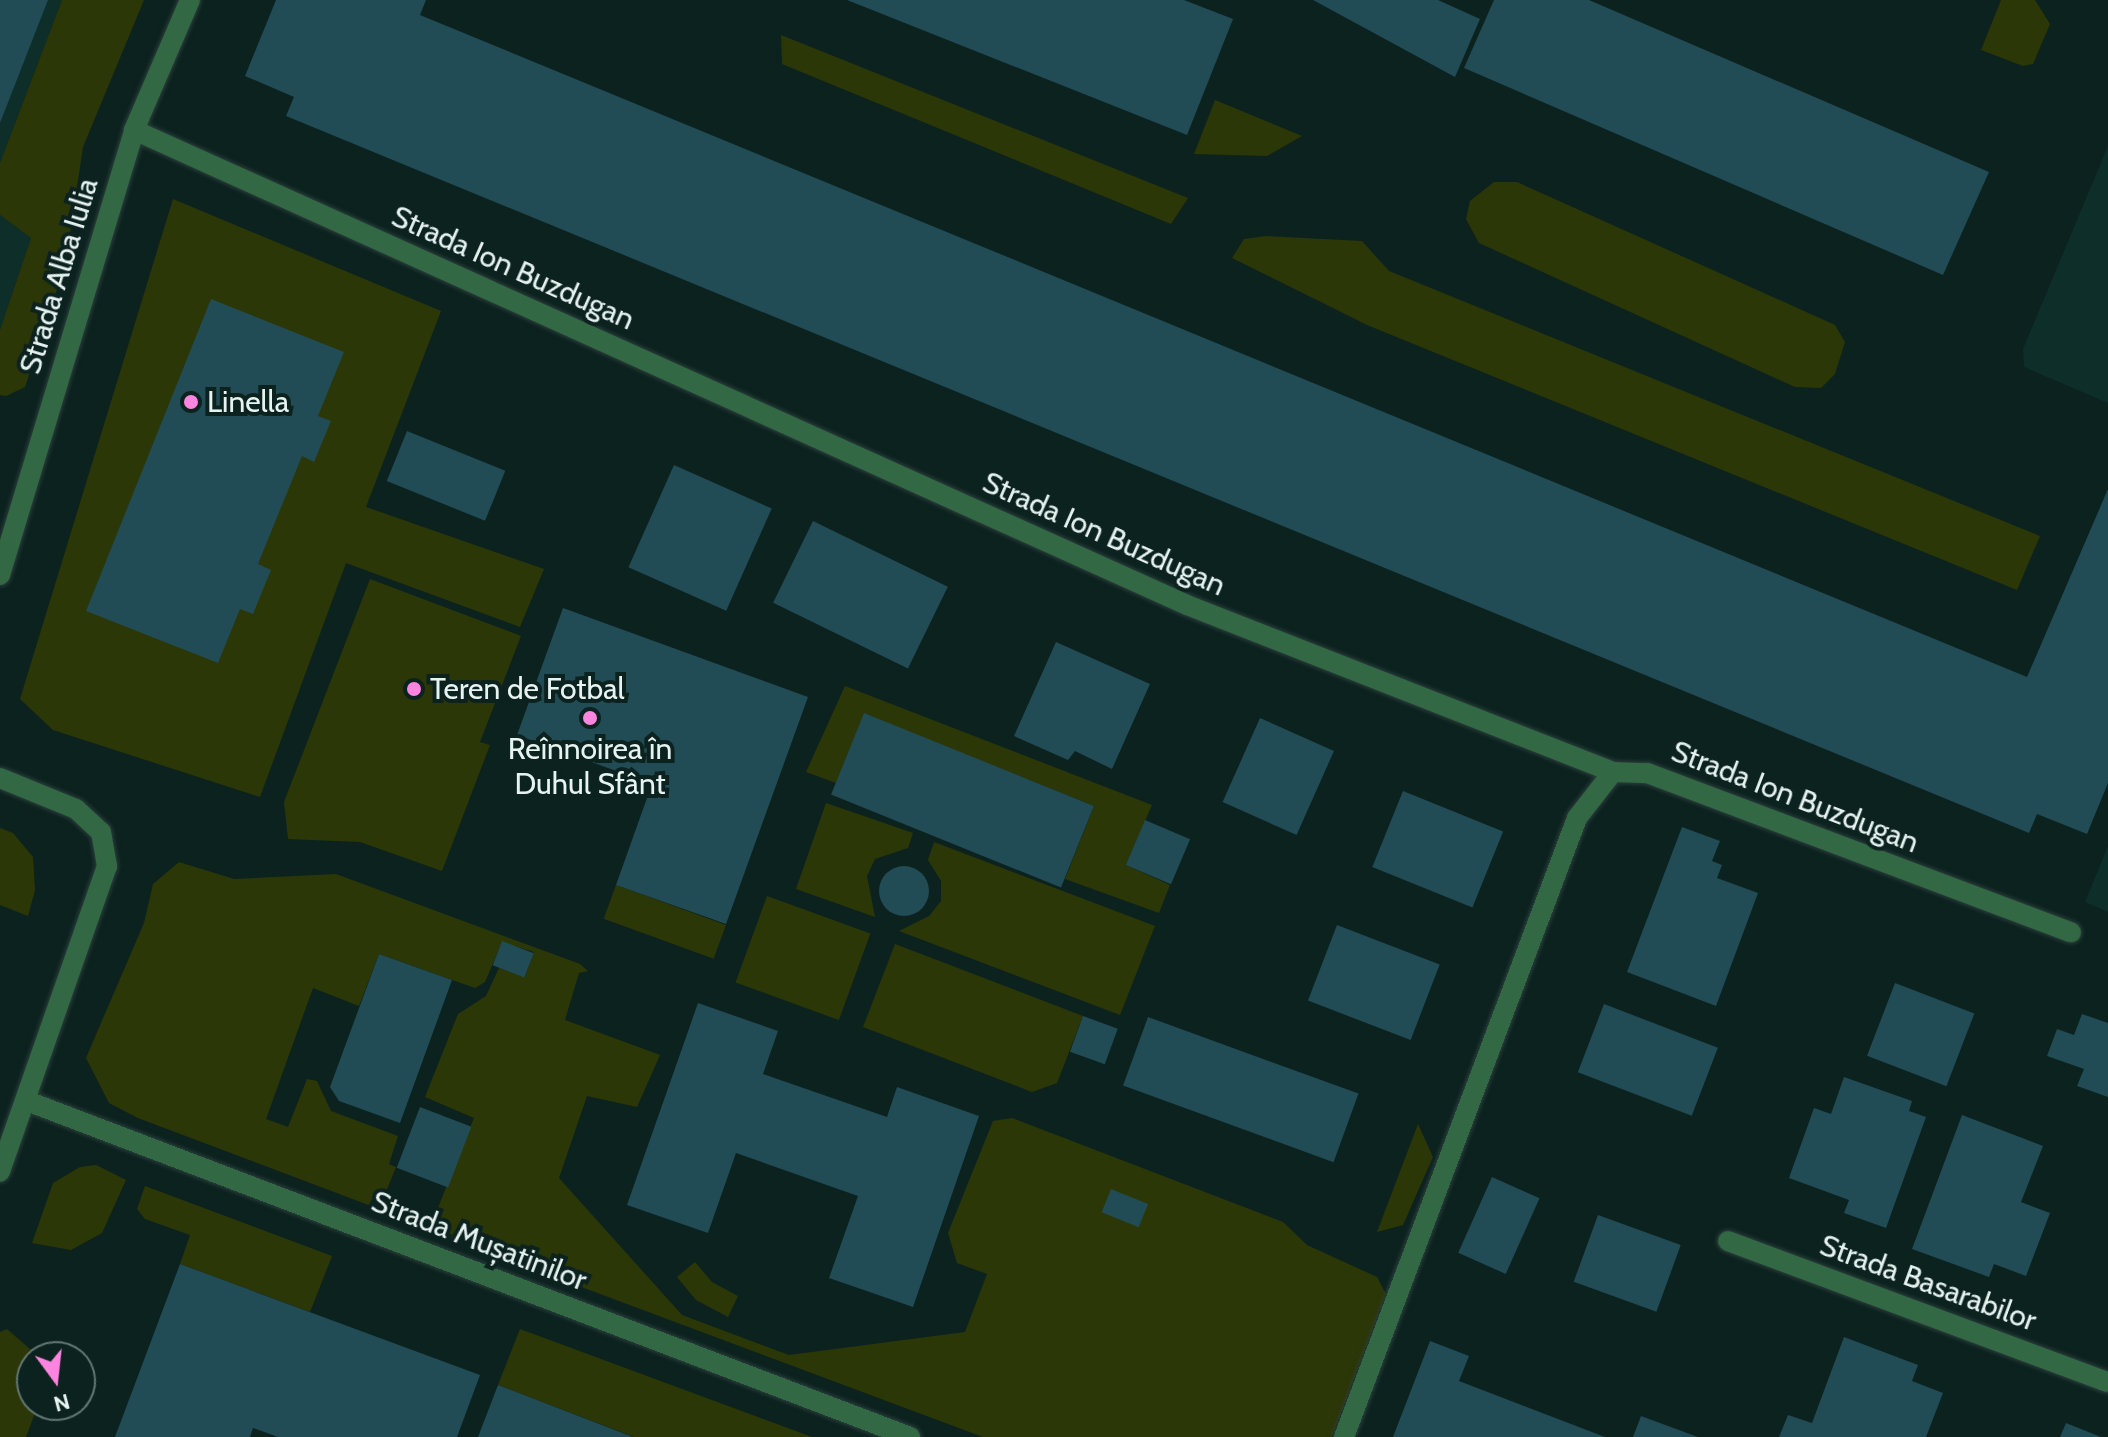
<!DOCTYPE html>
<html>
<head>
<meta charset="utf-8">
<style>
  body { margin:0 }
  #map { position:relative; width:2108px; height:1437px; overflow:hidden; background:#0c221f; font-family:Cabin,sans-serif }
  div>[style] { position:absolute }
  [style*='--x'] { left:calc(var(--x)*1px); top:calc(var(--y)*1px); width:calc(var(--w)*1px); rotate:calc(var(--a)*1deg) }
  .built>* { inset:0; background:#0e2e2a }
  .green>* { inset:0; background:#2c3707; transform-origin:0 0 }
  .building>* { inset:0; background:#214b55; transform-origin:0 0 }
  .round { border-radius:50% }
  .roads { filter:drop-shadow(0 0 2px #2b3f3c) drop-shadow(0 0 2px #2b3f3c) }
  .minor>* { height:20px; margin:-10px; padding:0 10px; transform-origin:10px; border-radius:10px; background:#336844 }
  .dots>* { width:22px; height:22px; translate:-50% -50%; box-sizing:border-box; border:4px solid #0c221f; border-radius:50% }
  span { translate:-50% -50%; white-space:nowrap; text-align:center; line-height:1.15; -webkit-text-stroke:8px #0c221f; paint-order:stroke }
  .street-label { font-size:30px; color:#e6f3f1 }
  .poi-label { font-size:30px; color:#e6f3f1 }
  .left { translate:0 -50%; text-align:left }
  .north { position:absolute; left:16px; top:1341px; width:80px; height:80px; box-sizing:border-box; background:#0c221f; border:2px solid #637673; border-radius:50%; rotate:165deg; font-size:22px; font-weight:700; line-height:32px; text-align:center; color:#e6f3f1 }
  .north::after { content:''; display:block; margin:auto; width:28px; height:36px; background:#fe85df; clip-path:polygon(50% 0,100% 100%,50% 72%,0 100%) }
</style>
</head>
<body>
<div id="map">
  <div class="built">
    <div style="clip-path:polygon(0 0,62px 0,0 163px)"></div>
    <div style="clip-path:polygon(2108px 146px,2108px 403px,2024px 367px,2023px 349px)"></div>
    <div style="clip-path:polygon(0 215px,31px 238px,0 330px)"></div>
    <div style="clip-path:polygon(2108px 846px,2108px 912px,2085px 902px)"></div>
  </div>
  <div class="green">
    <div style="clip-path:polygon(62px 0,144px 0,83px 147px,66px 262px,25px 387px,6px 396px,0 395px,0 330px,31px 238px,0 215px,0 163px)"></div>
    <div style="clip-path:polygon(2001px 0,2035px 0,2050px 24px,2033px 64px,2023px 66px,1981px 50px)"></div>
    <div style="clip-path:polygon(781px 35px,1188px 198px,1171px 224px,782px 64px)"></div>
    <div style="clip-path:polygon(1215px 100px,1302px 136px,1267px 156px,1194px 154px)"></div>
    <div style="clip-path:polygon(1494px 182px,1517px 182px,1835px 325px,1845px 342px,1835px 374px,1821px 388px,1795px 387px,1479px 243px,1466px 219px,1470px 201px)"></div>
    <div style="clip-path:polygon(173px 199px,441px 311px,366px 507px,544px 569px,520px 627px,346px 563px,260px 797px,53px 730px,20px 699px)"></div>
    <div style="clip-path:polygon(1266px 236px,1362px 241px,1389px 271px,2040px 536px,2017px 590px,1367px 325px,1232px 258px,1244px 239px)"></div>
    <div style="clip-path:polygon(370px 579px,521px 636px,480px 742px,490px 745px,442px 871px,360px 842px,288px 839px,284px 802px)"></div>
    <div style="clip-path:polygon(845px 686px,1152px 805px,1126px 865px,1170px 885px,1159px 913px,1065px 879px,1094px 806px,864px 714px,836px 783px,806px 772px)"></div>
    <div style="clip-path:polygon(826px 803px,913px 833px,908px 848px,875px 859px,867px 876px,875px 917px,796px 889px)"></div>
    <div style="clip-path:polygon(0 828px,13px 833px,33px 857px,35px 890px,28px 916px,0 905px)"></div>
    <div style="clip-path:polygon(934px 842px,1155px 926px,1120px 1015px,899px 931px,929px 916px,941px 901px,941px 881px,928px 860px)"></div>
    <div style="clip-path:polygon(179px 862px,234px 879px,336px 874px,580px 964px,588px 971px,579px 973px,565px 1020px,660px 1055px,637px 1107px,587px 1096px,559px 1178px,682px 1315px,789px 1355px,965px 1332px,987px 1274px,957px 1263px,948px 1233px,993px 1121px,1012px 1118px,1283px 1222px,1307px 1245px,1377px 1277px,1386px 1294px,1332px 1437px,983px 1437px,429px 1230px,474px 1118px,425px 1097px,458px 1014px,486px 996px,499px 968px,525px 977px,534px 952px,502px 942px,485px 982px,475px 988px,379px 954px,359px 1006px,313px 988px,266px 1119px,288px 1127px,307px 1079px,317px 1081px,331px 1111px,398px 1136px,389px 1164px,396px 1167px,379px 1209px,138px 1118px,109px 1103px,86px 1058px,144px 923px,153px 884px)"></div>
    <div style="left:616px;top:885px;width:117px;height:36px;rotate:20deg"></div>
    <div style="left:767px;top:896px;width:110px;height:92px;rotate:20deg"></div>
    <div style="clip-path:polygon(895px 944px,1083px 1016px,1057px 1083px,1032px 1092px,863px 1027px)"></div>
    <div style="clip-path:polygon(1418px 1124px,1433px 1157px,1403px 1225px,1377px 1232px)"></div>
    <div style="clip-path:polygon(96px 1165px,126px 1180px,102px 1233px,71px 1250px,32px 1243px,53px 1183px,80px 1167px)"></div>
    <div style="clip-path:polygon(145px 1186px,332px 1256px,310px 1312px,180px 1264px,190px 1235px,145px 1219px,137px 1209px)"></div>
    <div style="clip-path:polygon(695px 1262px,712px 1282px,738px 1296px,728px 1317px,696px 1300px,677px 1277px)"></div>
    <div style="clip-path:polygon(7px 1329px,39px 1357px,32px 1357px,32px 1405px,38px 1405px,26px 1437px,0 1437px,0 1332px)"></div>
    <div style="clip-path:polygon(520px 1329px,812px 1437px,634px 1437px,498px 1385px)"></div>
  </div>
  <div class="building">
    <div style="clip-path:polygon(0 0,48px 0,0 123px)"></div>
    <div style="clip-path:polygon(276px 0,426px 0,420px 15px,2027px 677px,2108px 489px,2108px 783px,2087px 834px,2037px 814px,2029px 833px,286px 116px,294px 97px,245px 76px)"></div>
    <div style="clip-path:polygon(847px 0,1184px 0,1233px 19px,1187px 135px)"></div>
    <div style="clip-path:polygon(1313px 0,1438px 0,1480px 19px,1455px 77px)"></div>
    <div style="clip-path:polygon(1494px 0,1589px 0,1989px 172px,1943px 275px,1464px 68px)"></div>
    <div style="clip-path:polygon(211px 299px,344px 352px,318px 416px,331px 421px,314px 462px,302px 456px,258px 564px,271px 570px,253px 614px,240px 609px,218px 663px,86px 611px)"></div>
    <div style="left:407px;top:431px;width:106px;height:54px;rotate:22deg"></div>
    <div style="left:674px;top:465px;width:107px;height:112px;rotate:24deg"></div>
    <div style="left:813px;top:521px;width:150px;height:91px;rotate:26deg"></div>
    <div style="clip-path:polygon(563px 608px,808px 697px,726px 924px,616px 885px,652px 784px,517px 735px)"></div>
    <div style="clip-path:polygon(1056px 642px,1150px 684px,1112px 769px,1075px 751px,1068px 760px,1014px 736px)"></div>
    <div style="left:864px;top:713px;width:248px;height:88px;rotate:22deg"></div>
    <div style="left:1260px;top:718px;width:81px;height:92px;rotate:24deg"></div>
    <div style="left:1403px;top:791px;width:108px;height:82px;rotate:22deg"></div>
    <div style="left:1145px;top:820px;width:49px;height:49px;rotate:23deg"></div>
    <div style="clip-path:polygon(1682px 827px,1720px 841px,1712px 861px,1722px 865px,1717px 878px,1758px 893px,1716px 1006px,1627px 972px)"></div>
    <div class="round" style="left:879px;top:866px;width:50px;height:50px"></div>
    <div style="left:1337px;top:925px;width:110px;height:81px;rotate:21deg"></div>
    <div style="left:502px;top:941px;width:34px;height:26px;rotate:21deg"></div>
    <div style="clip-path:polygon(379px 954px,452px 980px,400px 1123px,339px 1101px,330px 1087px)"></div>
    <div style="left:1895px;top:983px;width:85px;height:78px;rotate:21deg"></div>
    <div style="clip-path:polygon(698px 1003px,778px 1031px,763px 1074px,887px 1117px,897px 1087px,979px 1116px,913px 1307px,829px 1278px,858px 1196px,736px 1153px,708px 1233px,627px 1205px)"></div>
    <div style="left:1604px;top:1004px;width:122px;height:73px;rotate:21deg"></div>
    <div style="clip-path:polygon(2082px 1014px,2108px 1023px,2108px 1097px,2077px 1086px,2084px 1069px,2047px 1056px,2057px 1029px,2074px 1035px)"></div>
    <div style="left:1083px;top:1016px;width:37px;height:38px;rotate:20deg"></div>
    <div style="left:1148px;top:1017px;width:224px;height:73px;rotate:20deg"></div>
    <div style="clip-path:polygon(1844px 1077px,1912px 1101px,1909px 1111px,1926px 1117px,1886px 1228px,1844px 1213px,1849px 1200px,1789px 1178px,1814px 1108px,1831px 1114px)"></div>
    <div style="left:420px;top:1107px;width:55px;height:65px;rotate:21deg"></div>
    <div style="clip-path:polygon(1962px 1115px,2043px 1146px,2021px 1202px,2050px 1213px,2026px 1276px,1994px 1264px,1989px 1277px,1912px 1249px)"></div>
    <div style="left:1492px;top:1177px;width:52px;height:83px;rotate:24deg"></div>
    <div style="left:1111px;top:1189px;width:40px;height:25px;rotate:22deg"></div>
    <div style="left:1598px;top:1215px;width:88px;height:71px;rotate:20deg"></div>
    <div style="clip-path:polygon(180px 1264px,480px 1375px,457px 1437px,278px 1437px,253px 1428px,250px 1437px,115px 1437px)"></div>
    <div style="clip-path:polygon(1844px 1337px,1918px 1365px,1912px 1381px,1943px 1393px,1926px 1437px,1779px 1437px,1788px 1415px,1812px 1423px)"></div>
    <div style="clip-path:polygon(1430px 1341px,1469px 1356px,1459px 1381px,1605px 1437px,1393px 1437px)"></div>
    <div style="clip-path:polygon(498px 1385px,633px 1437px,478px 1437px)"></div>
    <div style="clip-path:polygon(1641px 1416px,1698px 1437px,1633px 1437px)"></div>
    <div style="clip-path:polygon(2066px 1423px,2101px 1437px,2060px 1437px)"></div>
  </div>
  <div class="roads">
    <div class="minor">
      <div style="--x:134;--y:130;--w:1155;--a:24.28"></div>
      <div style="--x:1187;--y:605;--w:458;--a:21.4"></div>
      <div style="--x:1613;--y:772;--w:34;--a:2"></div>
      <div style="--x:1647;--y:773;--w:453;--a:20.6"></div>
      <div style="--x:0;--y:575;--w:465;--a:-73.2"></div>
      <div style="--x:134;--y:130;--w:142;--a:-66.7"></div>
      <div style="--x:0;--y:778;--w:82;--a:22.2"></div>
      <div style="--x:76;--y:809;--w:34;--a:43"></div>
      <div style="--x:101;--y:832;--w:35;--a:80"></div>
      <div style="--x:107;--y:866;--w:324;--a:109.3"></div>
      <div style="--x:27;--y:1101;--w:945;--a:20.83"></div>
      <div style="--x:1728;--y:1241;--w:405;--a:20.4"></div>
      <div style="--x:1344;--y:1437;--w:661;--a:-69.37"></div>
      <div style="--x:1577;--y:818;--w:58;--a:-52"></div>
    </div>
  </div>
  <div class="dots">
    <div style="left:191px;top:402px;background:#fe85df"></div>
    <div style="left:414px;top:689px;background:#fe85df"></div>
    <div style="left:590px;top:718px;background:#fe85df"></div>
  </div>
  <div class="street-label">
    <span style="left:513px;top:268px;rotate:24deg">Strada Ion Buzdugan</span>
    <span style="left:59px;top:276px;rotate:-73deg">Strada Alba Iulia</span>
    <span style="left:1104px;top:534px;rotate:24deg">Strada Ion Buzdugan</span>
    <span style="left:1795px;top:797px;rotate:21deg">Strada Ion Buzdugan</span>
    <span style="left:479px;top:1241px;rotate:21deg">Strada Mușatinilor</span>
    <span style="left:1928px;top:1283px;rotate:20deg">Strada Basarabilor</span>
  </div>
  <div class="poi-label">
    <span class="left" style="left:207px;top:402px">Linella</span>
    <span class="left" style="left:430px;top:689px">Teren de Fotbal</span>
    <span style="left:590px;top:766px">Reînnoirea în<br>Duhul Sfânt</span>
  </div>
  <div class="north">N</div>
</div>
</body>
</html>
